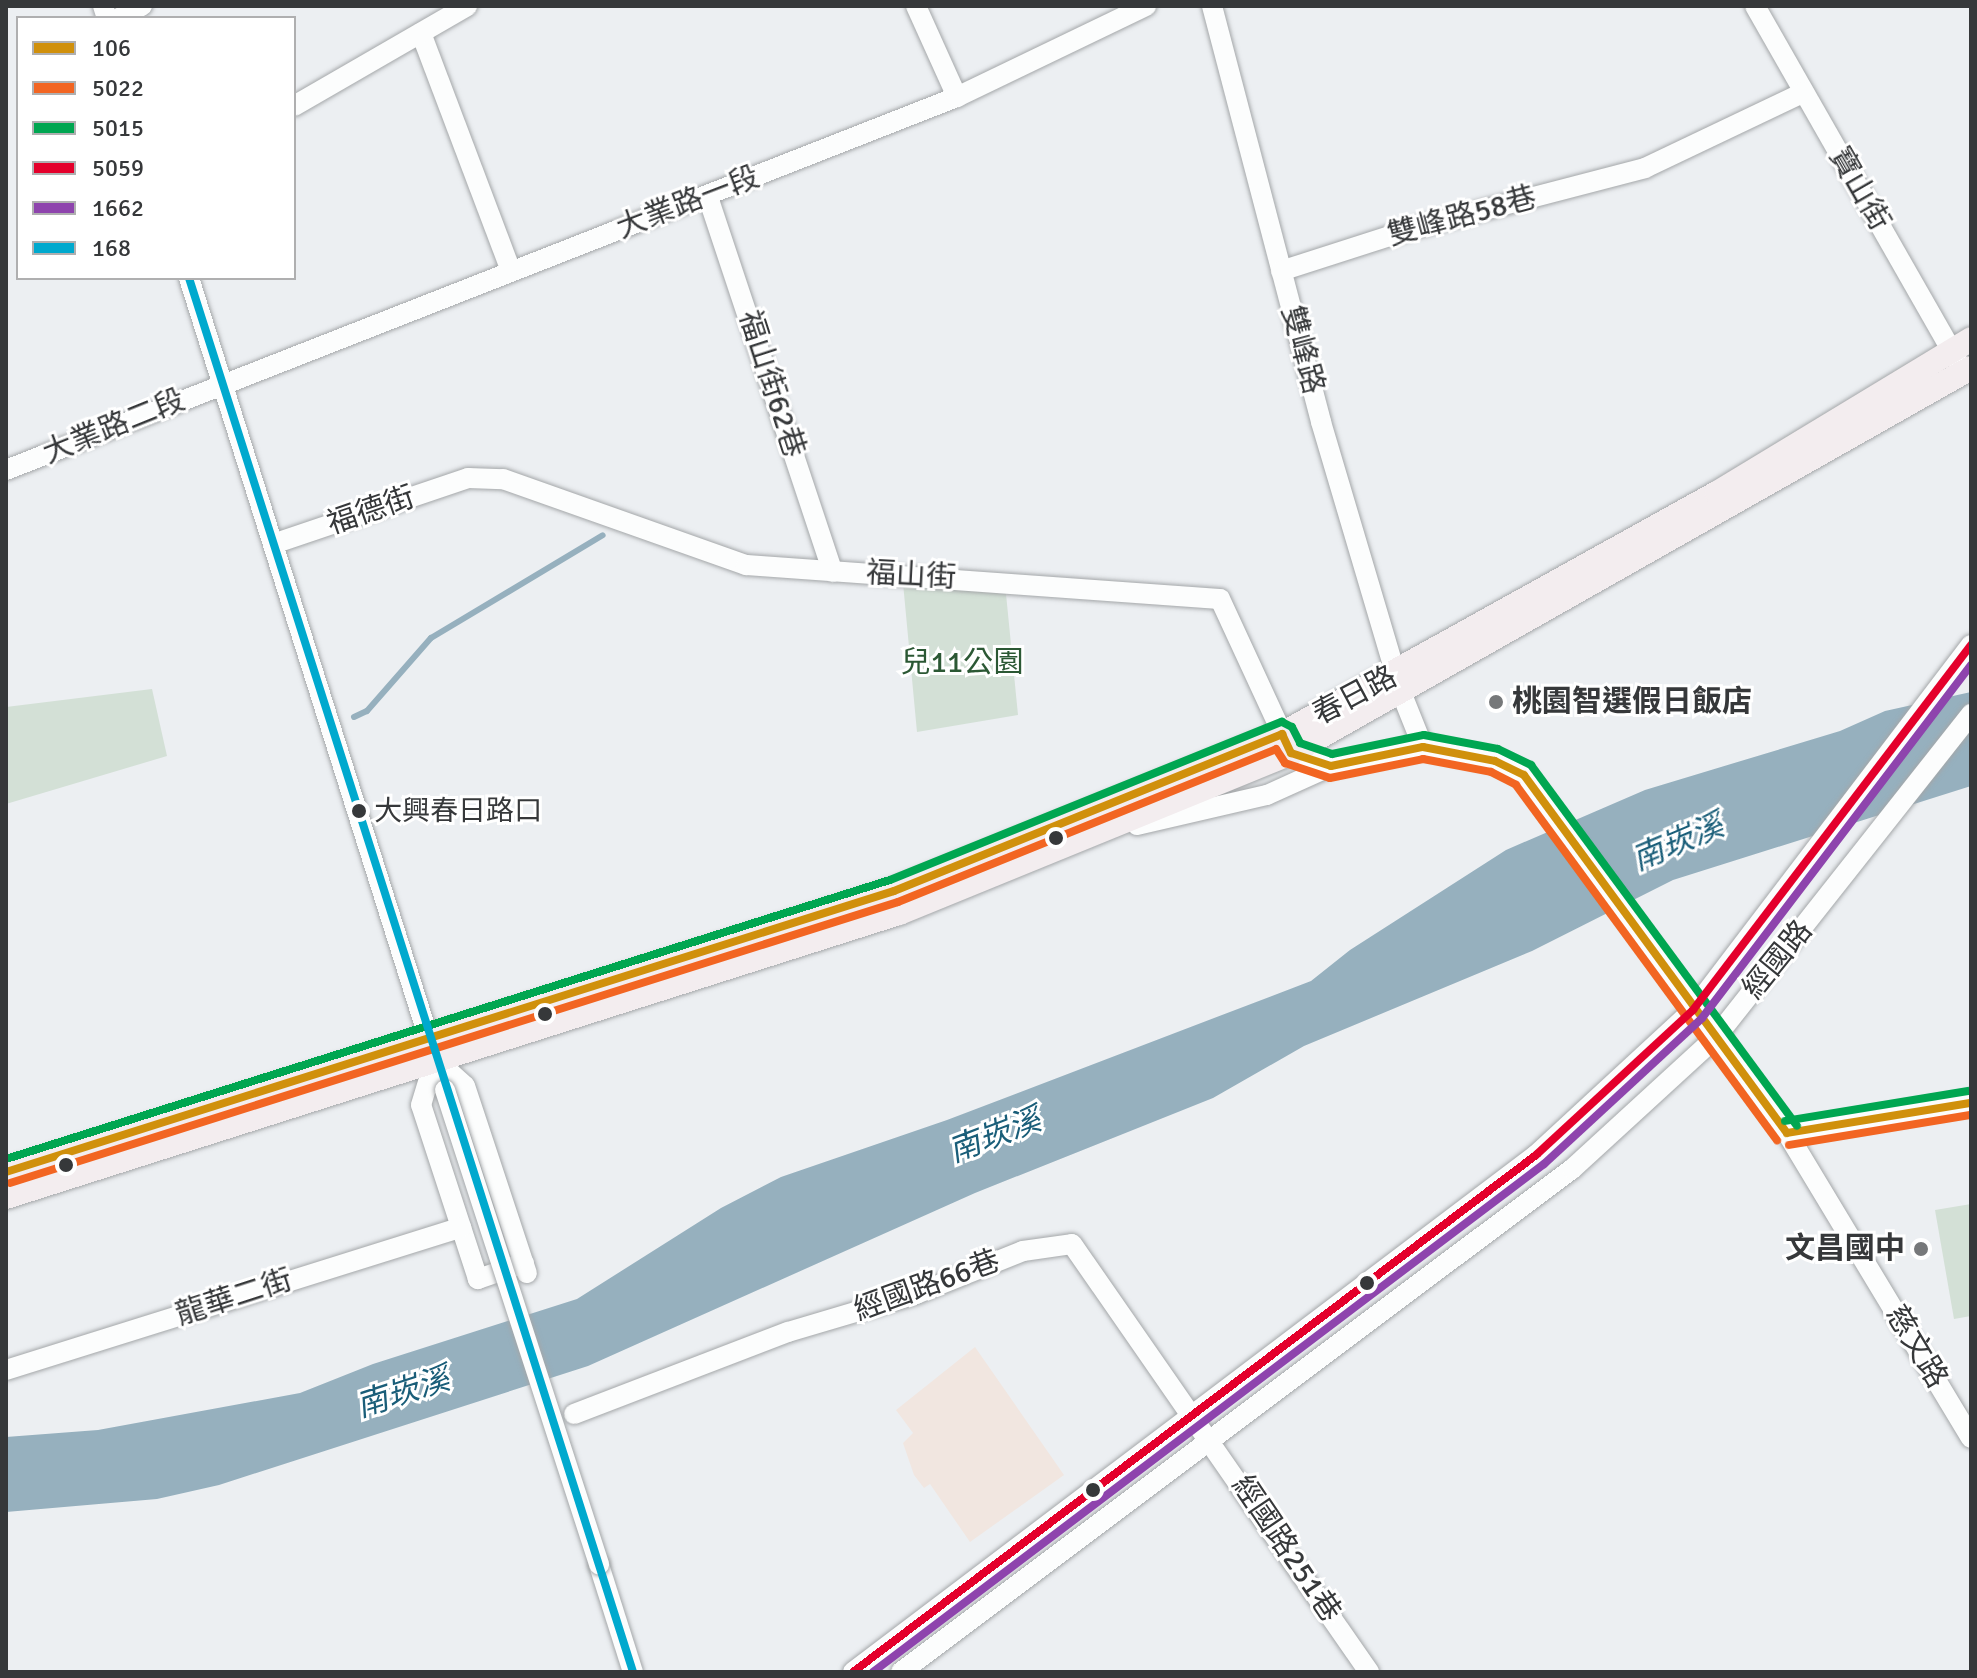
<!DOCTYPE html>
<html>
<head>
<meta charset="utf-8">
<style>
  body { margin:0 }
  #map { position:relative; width:1977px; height:1678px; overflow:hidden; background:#eceff2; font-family:Signika,"Noto Sans TC",sans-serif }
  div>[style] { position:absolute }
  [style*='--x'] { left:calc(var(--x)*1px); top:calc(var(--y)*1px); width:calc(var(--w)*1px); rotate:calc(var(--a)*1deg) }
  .commercial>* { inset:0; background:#f1e6e0 }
  .green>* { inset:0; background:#d3e0d6 }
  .water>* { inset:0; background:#96b0be }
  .stream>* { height:6px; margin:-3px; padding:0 3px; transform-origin:3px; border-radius:3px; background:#96b0be }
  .roads { filter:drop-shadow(0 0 2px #a4a7a9) drop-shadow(0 0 2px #a4a7a9) }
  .minor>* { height:20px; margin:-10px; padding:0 10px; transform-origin:10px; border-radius:10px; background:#fcfdfd }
  .major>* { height:24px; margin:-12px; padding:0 12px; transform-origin:12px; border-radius:12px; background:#f3edef }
  .bridges { filter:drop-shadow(0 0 2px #a4a7a9) drop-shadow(0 0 2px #a4a7a9) }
  .minor-bridge>* { height:20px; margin:-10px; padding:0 10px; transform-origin:10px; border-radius:10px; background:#fcfdfd }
  .bus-1>* { height:8px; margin:-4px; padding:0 4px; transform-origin:4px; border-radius:4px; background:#d0900c }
  .bus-2>* { height:8px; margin:-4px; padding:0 4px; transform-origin:4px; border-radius:4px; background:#f26522 }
  .bus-3>* { height:8px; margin:-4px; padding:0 4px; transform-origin:4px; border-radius:4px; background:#00a651 }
  .bus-4>* { height:8px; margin:-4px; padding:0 4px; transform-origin:4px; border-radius:4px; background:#e4002b }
  .bus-5>* { height:8px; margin:-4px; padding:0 4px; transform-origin:4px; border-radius:4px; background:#8e44ad }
  .bus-6>* { height:8px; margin:-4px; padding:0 4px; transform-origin:4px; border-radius:4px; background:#00a9ce }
  .dots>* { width:22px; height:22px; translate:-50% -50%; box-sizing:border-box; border:4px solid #fff; border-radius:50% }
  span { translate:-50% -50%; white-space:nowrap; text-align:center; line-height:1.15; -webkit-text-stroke:6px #fff; paint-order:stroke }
  .bus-label { font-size:28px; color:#36383a }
  .left { translate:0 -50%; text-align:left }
  .street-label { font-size:30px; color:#36383a }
  .park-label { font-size:30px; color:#2b5834 }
  .poi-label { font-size:30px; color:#36383a; font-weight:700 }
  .right { translate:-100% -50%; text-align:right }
  .water-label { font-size:32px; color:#1a5e79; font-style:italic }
  .frame { position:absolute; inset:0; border:8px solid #36383a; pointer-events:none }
  .legend { position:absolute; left:16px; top:16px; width:280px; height:264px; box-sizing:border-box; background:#fff; border:2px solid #afafb0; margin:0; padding:10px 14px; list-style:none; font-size:24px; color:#36383a }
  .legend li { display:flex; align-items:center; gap:16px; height:40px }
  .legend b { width:40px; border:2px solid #afafb0 }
</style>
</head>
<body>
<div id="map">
  <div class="commercial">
    <div style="clip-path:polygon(975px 1347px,1064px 1475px,970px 1542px,930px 1484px,924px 1488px,914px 1475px,903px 1443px,913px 1433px,896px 1410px)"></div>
  </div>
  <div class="green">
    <div style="clip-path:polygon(903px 583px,1006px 594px,1018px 715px,917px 732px)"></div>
    <div style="clip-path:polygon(152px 689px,167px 756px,6px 804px,6px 707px)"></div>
    <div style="clip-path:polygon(1971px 1204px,1971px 1316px,1954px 1319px,1935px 1210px)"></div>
  </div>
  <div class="water">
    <div style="clip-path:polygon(1971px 692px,1971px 786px,1673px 880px,1532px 951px,1304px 1046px,1213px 1098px,975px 1193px,588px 1366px,219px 1485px,157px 1499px,6px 1512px,6px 1437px,98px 1430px,300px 1393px,373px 1364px,577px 1299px,721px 1208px,781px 1177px,947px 1120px,1311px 981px,1350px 950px,1506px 850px,1645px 790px,1840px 731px,1885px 711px)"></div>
  </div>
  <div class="stream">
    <div style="--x:354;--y:717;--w:14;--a:-25"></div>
    <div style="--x:367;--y:711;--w:97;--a:-48.8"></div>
    <div style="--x:431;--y:638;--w:200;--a:-30.9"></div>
  </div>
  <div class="roads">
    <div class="minor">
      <div style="--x:103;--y:6;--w:13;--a:72"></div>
      <div style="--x:916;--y:6;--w:100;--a:65.7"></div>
      <div style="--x:1212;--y:6;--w:430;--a:75.3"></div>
      <div style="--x:1321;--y:422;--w:282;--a:73.5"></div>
      <div style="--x:1401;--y:692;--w:59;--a:68.2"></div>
      <div style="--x:1755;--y:6;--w:412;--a:60.3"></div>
      <div style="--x:119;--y:18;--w:26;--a:-28"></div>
      <div style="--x:421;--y:33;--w:252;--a:69.3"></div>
      <div style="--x:294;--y:106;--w:200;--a:-30"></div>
      <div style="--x:708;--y:197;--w:395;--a:71.6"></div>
      <div style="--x:1281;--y:271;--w:141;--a:-17.8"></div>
      <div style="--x:1415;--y:228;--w:238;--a:-14.6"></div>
      <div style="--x:1645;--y:168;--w:176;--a:-25.5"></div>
      <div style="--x:189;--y:278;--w:851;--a:72.5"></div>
      <div style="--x:6;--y:470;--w:1022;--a:-21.42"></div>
      <div style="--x:957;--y:97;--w:210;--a:-25.7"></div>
      <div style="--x:273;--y:544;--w:206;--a:-18.7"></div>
      <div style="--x:468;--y:478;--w:35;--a:2"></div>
      <div style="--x:503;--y:479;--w:258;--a:19.5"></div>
      <div style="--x:746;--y:565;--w:475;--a:4.1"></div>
      <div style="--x:1220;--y:599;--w:170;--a:65.2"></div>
      <div style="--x:1291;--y:753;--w:42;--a:18"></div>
      <div style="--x:1331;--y:766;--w:94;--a:-11.7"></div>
      <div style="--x:1423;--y:747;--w:73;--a:11"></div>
      <div style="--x:1495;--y:761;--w:32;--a:26"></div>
      <div style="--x:1524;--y:775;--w:444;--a:53.7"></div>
      <div style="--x:1787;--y:1133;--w:356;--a:58.9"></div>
      <div style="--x:1137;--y:825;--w:133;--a:-13"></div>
      <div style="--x:1267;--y:795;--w:70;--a:-24.4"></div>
      <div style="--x:1787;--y:1133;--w:186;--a:-9.3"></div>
      <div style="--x:524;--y:1263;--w:49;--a:160.8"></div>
      <div style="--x:478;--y:1279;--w:183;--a:-108.1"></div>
      <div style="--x:421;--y:1105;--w:48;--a:-73.1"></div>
      <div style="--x:435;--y:1059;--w:40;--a:42"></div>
      <div style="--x:465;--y:1086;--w:197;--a:71.7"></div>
      <div style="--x:6;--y:1370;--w:477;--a:-17.4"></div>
      <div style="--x:574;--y:1414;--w:229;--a:-21"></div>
      <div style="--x:788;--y:1332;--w:134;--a:-16.5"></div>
      <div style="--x:916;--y:1294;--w:115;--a:-21.9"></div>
      <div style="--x:1023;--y:1251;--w:49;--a:-8.1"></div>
      <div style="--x:1072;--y:1244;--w:521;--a:55.24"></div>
      <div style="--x:599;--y:1565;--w:112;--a:72.4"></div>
      <div style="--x:853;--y:1672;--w:857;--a:-37.12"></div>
      <div style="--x:1536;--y:1155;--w:214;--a:-42.7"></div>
      <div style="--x:1693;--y:1010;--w:459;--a:-52.7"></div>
      <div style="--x:901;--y:1672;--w:839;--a:-36.86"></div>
      <div style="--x:1572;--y:1169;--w:195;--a:-42.5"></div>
      <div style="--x:1716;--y:1037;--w:412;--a:-51.7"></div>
    </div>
    <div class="major">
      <div style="--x:6;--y:1172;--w:931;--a:-17.56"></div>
      <div style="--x:894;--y:891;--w:419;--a:-22"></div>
      <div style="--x:1282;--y:734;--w:497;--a:-29"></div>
      <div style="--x:1717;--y:493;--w:297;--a:-31.2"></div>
      <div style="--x:6;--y:1197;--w:937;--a:-17.64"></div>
      <div style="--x:899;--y:913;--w:423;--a:-22.2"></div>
      <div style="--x:1291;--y:753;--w:781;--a:-29.52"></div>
    </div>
  </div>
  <div class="bridges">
    <div class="minor-bridge">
      <div style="--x:445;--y:1090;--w:499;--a:72"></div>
    </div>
  </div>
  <div class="bus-1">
    <div style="--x:1787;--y:1133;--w:186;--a:-9.3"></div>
    <div style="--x:6;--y:1172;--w:931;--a:-17.56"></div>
    <div style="--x:894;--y:891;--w:419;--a:-22"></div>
    <div style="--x:1282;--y:734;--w:21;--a:65"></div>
    <div style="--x:1291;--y:753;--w:42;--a:18"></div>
    <div style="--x:1331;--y:766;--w:94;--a:-11.7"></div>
    <div style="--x:1423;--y:747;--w:73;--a:11"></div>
    <div style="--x:1495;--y:761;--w:32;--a:26"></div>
    <div style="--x:1524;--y:775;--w:444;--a:53.7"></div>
  </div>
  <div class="bus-2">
    <div style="--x:1789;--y:1145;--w:184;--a:-9.4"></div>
    <div style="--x:10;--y:1183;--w:931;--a:-17.56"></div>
    <div style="--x:898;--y:902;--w:408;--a:-22"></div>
    <div style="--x:1276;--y:749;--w:17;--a:57"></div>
    <div style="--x:1285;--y:763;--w:47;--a:18.4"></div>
    <div style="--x:1330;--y:778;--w:95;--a:-11.5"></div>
    <div style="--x:1423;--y:759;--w:69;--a:10.8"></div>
    <div style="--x:1491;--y:772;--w:28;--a:27"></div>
    <div style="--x:1516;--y:785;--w:441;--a:53.7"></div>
  </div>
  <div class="bus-3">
    <div style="--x:1785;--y:1121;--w:186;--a:-9.3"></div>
    <div style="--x:6;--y:1159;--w:927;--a:-17.52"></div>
    <div style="--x:890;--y:880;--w:423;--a:-22"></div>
    <div style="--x:1282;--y:722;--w:11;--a:27"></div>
    <div style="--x:1292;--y:727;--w:18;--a:63"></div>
    <div style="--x:1300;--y:743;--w:34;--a:19"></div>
    <div style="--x:1332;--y:754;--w:94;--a:-11.7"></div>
    <div style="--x:1424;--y:735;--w:75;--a:10.7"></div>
    <div style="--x:1498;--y:749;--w:37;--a:26"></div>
    <div style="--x:1531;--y:765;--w:448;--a:53.6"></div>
  </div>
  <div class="bus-4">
    <div style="--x:853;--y:1672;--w:857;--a:-37.12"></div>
    <div style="--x:1536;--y:1155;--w:214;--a:-42.7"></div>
    <div style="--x:1693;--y:1010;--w:459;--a:-52.7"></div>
  </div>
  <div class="bus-5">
    <div style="--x:873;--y:1672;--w:842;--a:-37.13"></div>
    <div style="--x:1544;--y:1164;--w:215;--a:-42.7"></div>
    <div style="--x:1702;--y:1018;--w:444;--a:-52.7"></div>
  </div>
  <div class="bus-6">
    <div style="--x:189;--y:278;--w:1463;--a:72.33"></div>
  </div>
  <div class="dots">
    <div style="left:1496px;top:702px;background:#76787a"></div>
    <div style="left:359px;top:811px;background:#36383a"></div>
    <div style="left:1056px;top:838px;background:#36383a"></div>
    <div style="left:545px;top:1014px;background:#36383a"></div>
    <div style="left:66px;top:1165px;background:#36383a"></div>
    <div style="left:1921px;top:1249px;background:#76787a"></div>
    <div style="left:1367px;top:1283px;background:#36383a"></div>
    <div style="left:1093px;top:1490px;background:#36383a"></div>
  </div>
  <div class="bus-label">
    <span class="left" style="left:374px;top:811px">大興春日路口</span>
  </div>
  <div class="street-label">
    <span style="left:1859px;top:189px;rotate:60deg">寶山街</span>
    <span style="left:688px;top:203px;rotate:-21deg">大業路一段</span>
    <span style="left:1462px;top:217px;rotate:-15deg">雙峰路58巷</span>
    <span style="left:1302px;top:350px;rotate:75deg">雙峰路</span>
    <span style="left:771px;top:384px;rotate:72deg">福山街62巷</span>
    <span style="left:114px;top:427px;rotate:-22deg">大業路二段</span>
    <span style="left:371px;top:511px;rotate:-19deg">福德街</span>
    <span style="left:911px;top:576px;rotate:3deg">福山街</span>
    <span style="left:1355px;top:696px;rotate:-28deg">春日路</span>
    <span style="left:1778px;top:960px;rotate:-51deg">經國路</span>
    <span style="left:927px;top:1286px;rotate:-20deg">經國路66巷</span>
    <span style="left:234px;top:1298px;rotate:-18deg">龍華二街</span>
    <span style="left:1916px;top:1347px;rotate:59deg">慈文路</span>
    <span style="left:1286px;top:1549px;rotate:56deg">經國路251巷</span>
  </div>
  <div class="park-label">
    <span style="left:962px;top:663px">兒11公園</span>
  </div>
  <div class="poi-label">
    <span class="left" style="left:1512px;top:702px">桃園智選假日飯店</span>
    <span class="right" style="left:1905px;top:1249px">文昌國中</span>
  </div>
  <div class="water-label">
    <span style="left:1678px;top:843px;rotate:-23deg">南崁溪</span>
    <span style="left:995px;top:1136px;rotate:-21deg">南崁溪</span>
    <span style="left:403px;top:1393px;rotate:-18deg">南崁溪</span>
  </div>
  <div class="frame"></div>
  <ul class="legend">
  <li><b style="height:10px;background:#d0900c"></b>106</li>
  <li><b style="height:10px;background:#f26522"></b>5022</li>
  <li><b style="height:10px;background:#00a651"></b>5015</li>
  <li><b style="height:10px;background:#e4002b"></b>5059</li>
  <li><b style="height:10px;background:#8e44ad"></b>1662</li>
  <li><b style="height:10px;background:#00a9ce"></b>168</li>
  </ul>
</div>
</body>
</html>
